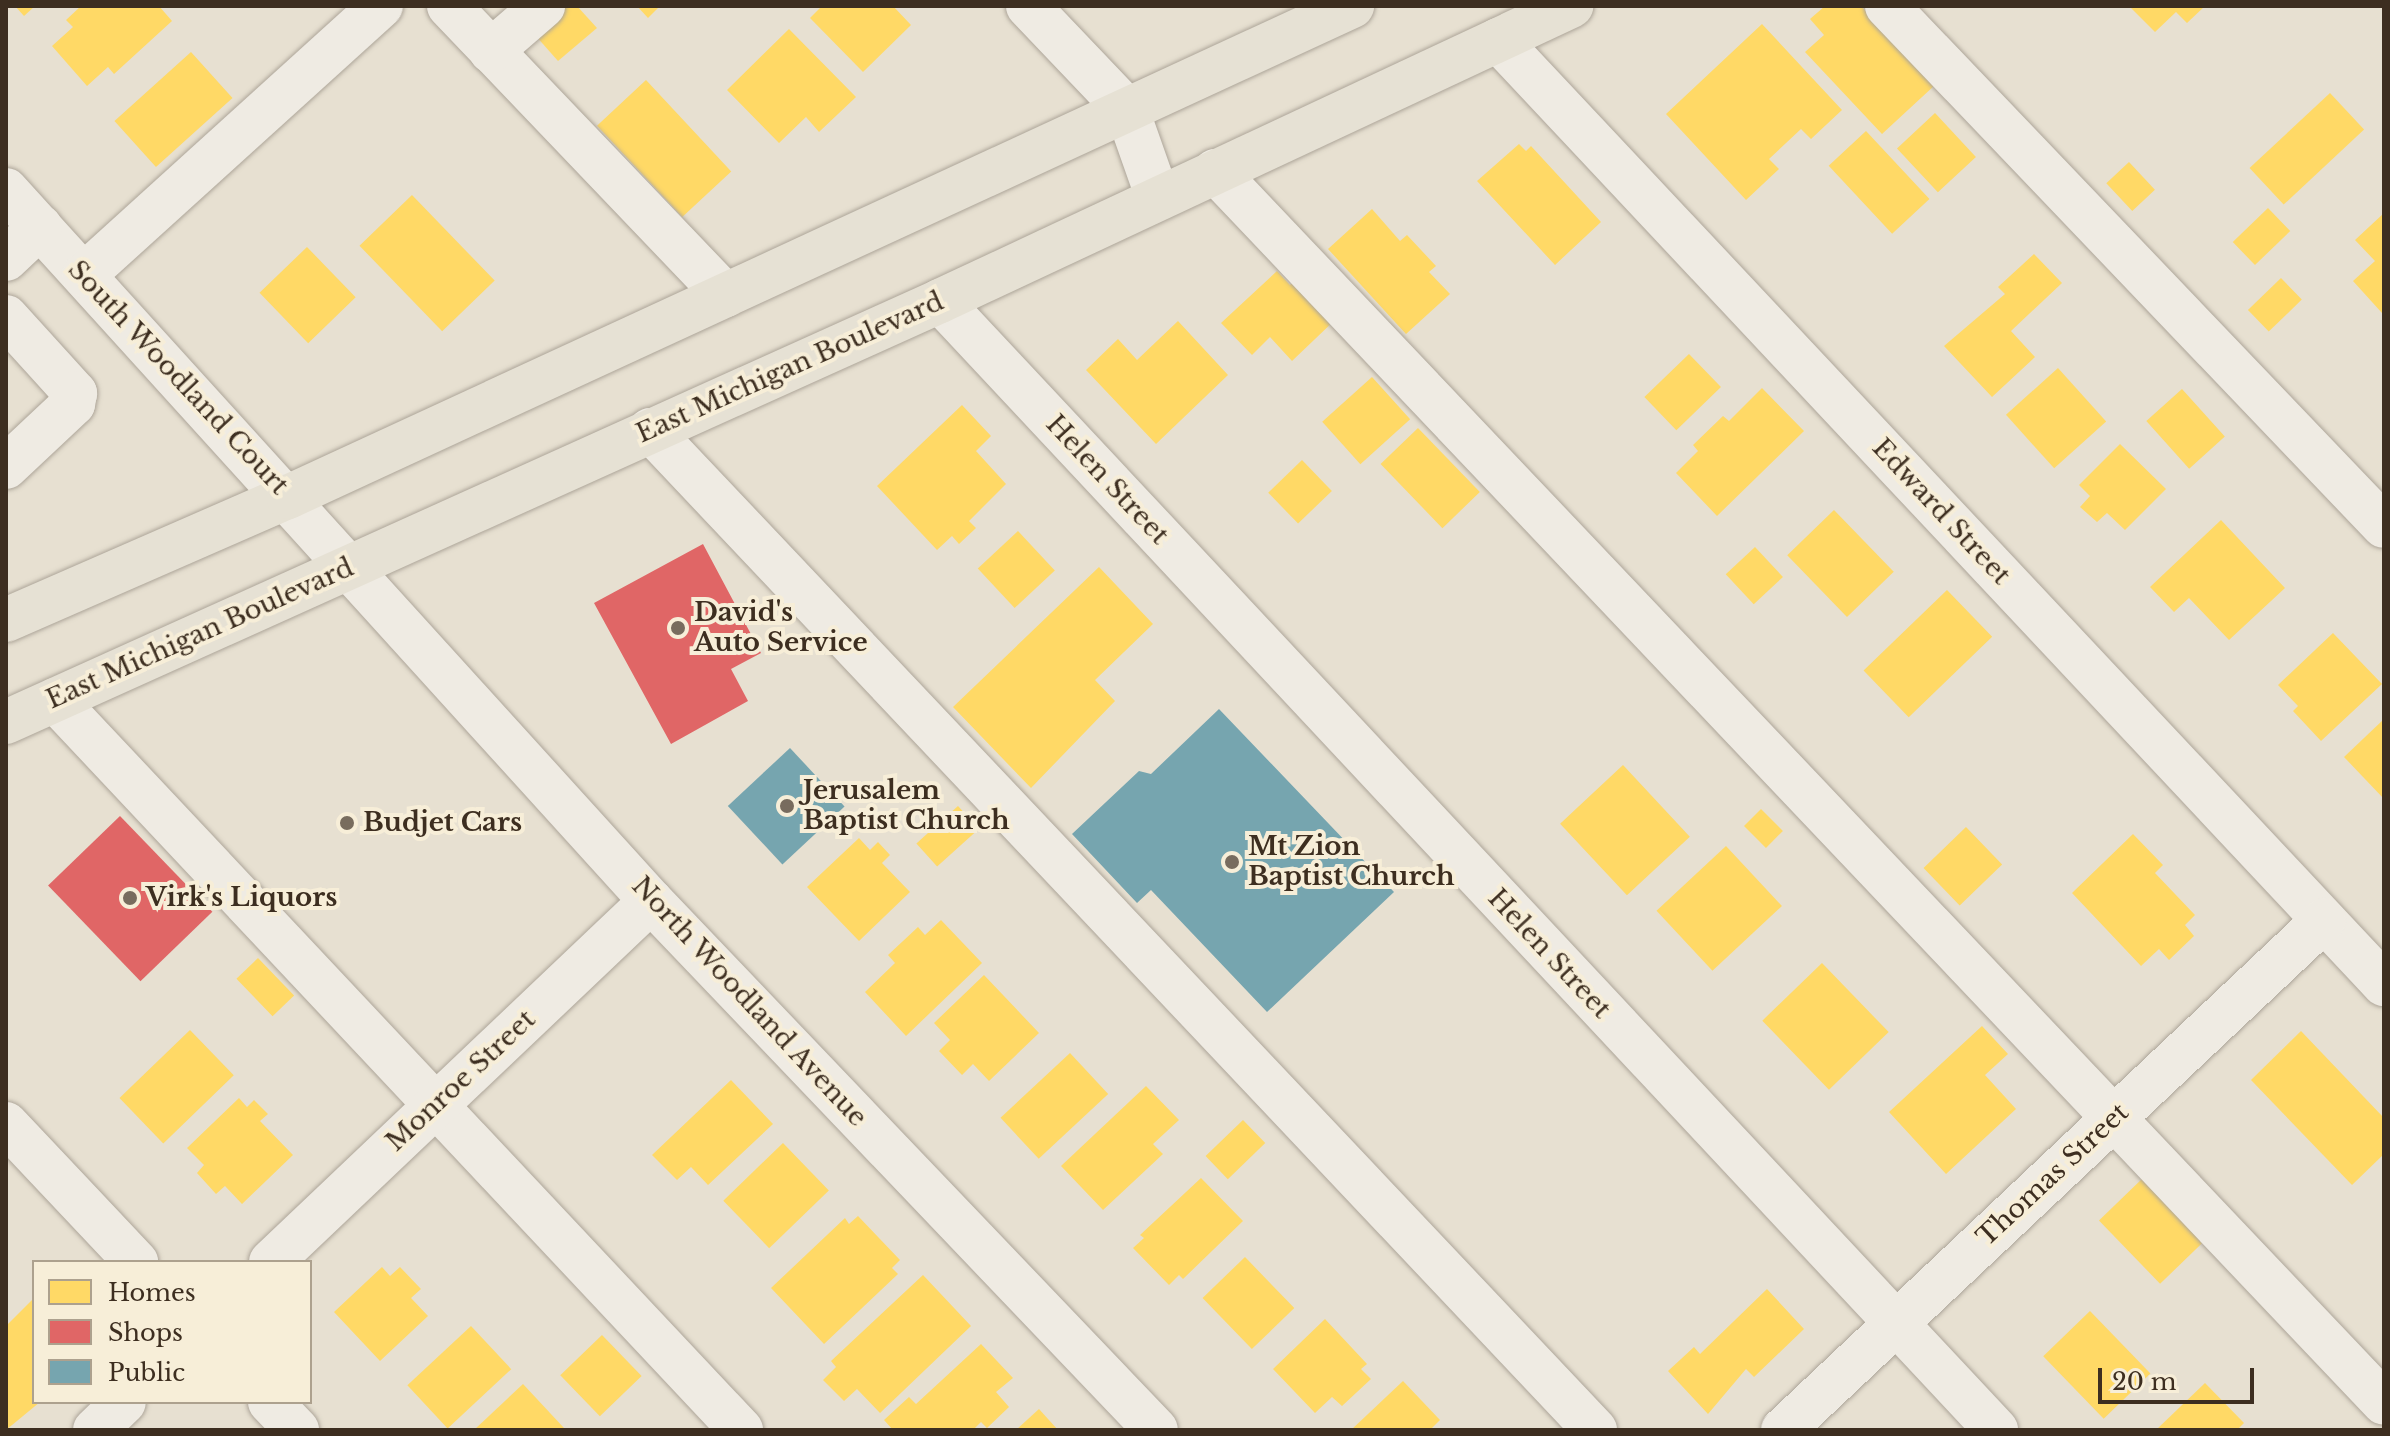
<!DOCTYPE html>
<html>
<head>
<meta charset="utf-8">
<style>
  body { margin:0 }
  #map { position:relative; width:2390px; height:1436px; overflow:hidden; background:#e7e0d1; font-family:"Libre Baskerville",serif }
  div>[style] { position:absolute }
  [style*='--x'] { left:calc(var(--x)*1px); top:calc(var(--y)*1px); width:calc(var(--w)*1px); rotate:calc(var(--a)*1deg) }
  .homes>* { inset:0; background:#ffd966; transform-origin:0 0 }
  .shops>* { inset:0; background:#e06666; transform-origin:0 0 }
  .public>* { inset:0; background:#76a5af; transform-origin:0 0 }
  .roads { filter:drop-shadow(0 0 2px #ada599) drop-shadow(0 0 2px #ada599) }
  .minor>* { height:44px; margin:-22px; padding:0 22px; transform-origin:22px; border-radius:22px; background:#efebe3 }
  .major>* { height:44px; margin:-22px; padding:0 22px; transform-origin:22px; border-radius:22px; background:#e6e1d4 }
  .dots>* { width:22px; height:22px; translate:-50% -50%; box-sizing:border-box; border:4px solid #f7eed8; border-radius:50% }
  span { translate:-50% -50%; white-space:nowrap; text-align:center; line-height:1.15; -webkit-text-stroke:8px #f7eed8; paint-order:stroke }
  .street-label { font-size:26px; color:#3d2e20 }
  .poi-label { font-size:26px; color:#3d2e20; font-weight:700 }
  .left { translate:0 -50%; text-align:left }
  .frame { position:absolute; inset:0; border:8px solid #3d2e20; pointer-events:none }
  .legend { position:absolute; left:32px; top:1260px; width:280px; height:144px; box-sizing:border-box; background:#f7eed8; border:2px solid #ada18e; margin:0; padding:10px 14px; list-style:none; font-size:24px; color:#3d2e20 }
  .legend li { display:flex; align-items:center; gap:16px; height:40px }
  .legend b { width:40px; border:2px solid #ada18e }
  .scale { position:absolute; left:2098px; top:1368px; width:156px; height:36px; box-sizing:border-box; border:4px solid #3d2e20; border-top:0; padding-left:10px; font-size:24px; line-height:28px; white-space:nowrap; color:#3d2e20; -webkit-text-stroke:6px #f7eed8; paint-order:stroke }
</style>
</head>
<body>
<div id="map">
  <div class="homes">
    <div style="clip-path:polygon(15px 6px,35px 6px,24px 16px)"></div>
    <div style="clip-path:polygon(81px 6px,159px 6px,172px 21px,114px 74px,108px 67px,87px 86px,52px 46px,73px 27px,66px 20px)"></div>
    <div style="clip-path:polygon(567px 6px,577px 6px,597px 28px,558px 61px,535px 35px)"></div>
    <div style="clip-path:polygon(637px 6px,660px 6px,648px 18px)"></div>
    <div style="clip-path:polygon(822px 6px,893px 6px,911px 25px,863px 72px,810px 18px)"></div>
    <div style="clip-path:polygon(1825px 6px,1861px 6px,1935px 85px,1882px 134px,1805px 52px,1824px 35px,1810px 19px)"></div>
    <div style="clip-path:polygon(2129px 6px,2205px 6px,2187px 23px,2176px 12px,2155px 32px)"></div>
    <div style="clip-path:polygon(1762px 24px,1842px 110px,1811px 139px,1801px 129px,1769px 159px,1779px 169px,1746px 200px,1666px 114px)"></div>
    <div style="clip-path:polygon(789px 29px,856px 97px,819px 132px,806px 117px,779px 143px,727px 90px)"></div>
    <div style="left:191px;top:52px;width:62px;height:103px;rotate:48deg"></div>
    <div style="left:646px;top:80px;width:125px;height:67px;rotate:47deg"></div>
    <div style="left:2330px;top:93px;width:50px;height:110px;rotate:47deg"></div>
    <div style="left:1935px;top:113px;width:60px;height:52px;rotate:47deg"></div>
    <div style="left:1866px;top:131px;width:93px;height:51px;rotate:47deg"></div>
    <div style="clip-path:polygon(1519px 144px,1526px 151px,1531px 146px,1601px 222px,1555px 265px,1477px 181px)"></div>
    <div style="left:2129px;top:162px;width:38px;height:31px;rotate:47deg"></div>
    <div style="left:412px;top:195px;width:119px;height:73px;rotate:46deg"></div>
    <div style="left:2268px;top:208px;width:32px;height:49px;rotate:46deg"></div>
    <div style="clip-path:polygon(1372px 209px,1400px 241px,1407px 235px,1436px 266px,1429px 272px,1450px 294px,1406px 334px,1328px 249px)"></div>
    <div style="clip-path:polygon(2384px 213px,2384px 311px,2382px 313px,2353px 281px,2375px 261px,2355px 240px)"></div>
    <div style="left:307px;top:247px;width:70px;height:66px;rotate:46deg"></div>
    <div style="clip-path:polygon(2034px 254px,2062px 283px,2011px 331px,2035px 357px,1992px 397px,1944px 346px,2005px 294px,1998px 287px)"></div>
    <div style="clip-path:polygon(1277px 271px,1290px 285px,1298px 277px,1337px 318px,1292px 361px,1270px 337px,1252px 355px,1221px 323px)"></div>
    <div style="left:2281px;top:278px;width:30px;height:46px;rotate:46deg"></div>
    <div style="clip-path:polygon(1178px 321px,1228px 375px,1156px 444px,1086px 370px,1118px 339px,1137px 360px)"></div>
    <div style="left:1689px;top:354px;width:46px;height:62px;rotate:46deg"></div>
    <div style="left:2058px;top:368px;width:72px;height:70px;rotate:48deg"></div>
    <div style="left:1372px;top:377px;width:57px;height:67px;rotate:48deg"></div>
    <div style="clip-path:polygon(1762px 388px,1804px 431px,1717px 516px,1676px 473px,1698px 451px,1693px 445px,1723px 416px,1729px 421px)"></div>
    <div style="left:2182px;top:389px;width:64px;height:48px;rotate:48deg"></div>
    <div style="clip-path:polygon(962px 405px,991px 436px,976px 451px,1006px 484px,969px 521px,976px 528px,959px 544px,952px 536px,937px 550px,877px 486px)"></div>
    <div style="left:1418px;top:428px;width:89px;height:52px;rotate:46deg"></div>
    <div style="clip-path:polygon(2120px 444px,2166px 489px,2125px 530px,2107px 513px,2097px 522px,2080px 507px,2090px 496px,2079px 485px)"></div>
    <div style="left:1302px;top:460px;width:43px;height:47px;rotate:46deg"></div>
    <div style="left:1834px;top:510px;width:86px;height:65px;rotate:46deg"></div>
    <div style="clip-path:polygon(2221px 520px,2285px 588px,2229px 640px,2189px 598px,2174px 612px,2150px 587px)"></div>
    <div style="left:1018px;top:531px;width:54px;height:55px;rotate:47deg"></div>
    <div style="left:1755px;top:547px;width:41px;height:40px;rotate:47deg"></div>
    <div style="clip-path:polygon(1099px 567px,1153px 624px,1095px 680px,1115px 701px,1031px 788px,953px 707px)"></div>
    <div style="left:1947px;top:590px;width:65px;height:116px;rotate:46deg"></div>
    <div style="clip-path:polygon(2333px 633px,2382px 684px,2321px 741px,2293px 711px,2298px 706px,2278px 685px)"></div>
    <div style="clip-path:polygon(2384px 719px,2384px 799px,2344px 757px)"></div>
    <div style="left:1623px;top:765px;width:98px;height:86px;rotate:47deg"></div>
    <div style="left:958px;top:806px;width:31px;height:56px;rotate:48deg"></div>
    <div style="left:1761px;top:809px;width:31px;height:24px;rotate:45deg"></div>
    <div style="left:1966px;top:827px;width:52px;height:59px;rotate:46deg"></div>
    <div style="clip-path:polygon(2133px 834px,2163px 865px,2155px 873px,2195px 915px,2185px 925px,2194px 936px,2169px 960px,2159px 949px,2141px 966px,2072px 893px)"></div>
    <div style="clip-path:polygon(859px 838px,870px 850px,878px 842px,890px 855px,882px 863px,910px 892px,859px 941px,807px 887px)"></div>
    <div style="left:1726px;top:846px;width:82px;height:95px;rotate:47deg"></div>
    <div style="clip-path:polygon(941px 920px,982px 963px,906px 1036px,865px 992px,895px 963px,888px 955px,918px 927px,925px 935px)"></div>
    <div style="left:258px;top:958px;width:52px;height:30px;rotate:46deg"></div>
    <div style="left:1822px;top:963px;width:96px;height:83px;rotate:46deg"></div>
    <div style="clip-path:polygon(984px 975px,1039px 1033px,989px 1081px,973px 1064px,962px 1075px,939px 1051px,950px 1040px,934px 1023px)"></div>
    <div style="clip-path:polygon(1982px 1026px,2008px 1054px,1985px 1075px,2016px 1109px,1946px 1174px,1889px 1112px)"></div>
    <div style="left:190px;top:1030px;width:63px;height:98px;rotate:46deg"></div>
    <div style="clip-path:polygon(2301px 1031px,2384px 1118px,2384px 1154px,2352px 1185px,2251px 1080px)"></div>
    <div style="left:1070px;top:1053px;width:56px;height:95px;rotate:47deg"></div>
    <div style="clip-path:polygon(731px 1080px,773px 1124px,708px 1185px,691px 1167px,677px 1180px,652px 1155px)"></div>
    <div style="clip-path:polygon(1146px 1086px,1179px 1120px,1153px 1144px,1163px 1154px,1103px 1210px,1061px 1166px)"></div>
    <div style="clip-path:polygon(239px 1098px,247px 1107px,254px 1100px,268px 1114px,260px 1121px,293px 1155px,242px 1204px,225px 1186px,216px 1194px,197px 1173px,204px 1165px,187px 1148px)"></div>
    <div style="left:1243px;top:1120px;width:32px;height:52px;rotate:46deg"></div>
    <div style="left:783px;top:1143px;width:66px;height:83px;rotate:46deg"></div>
    <div style="left:2145px;top:1176px;width:88px;height:64px;rotate:46deg"></div>
    <div style="clip-path:polygon(1201px 1178px,1243px 1221px,1183px 1279px,1179px 1275px,1169px 1285px,1133px 1248px,1144px 1238px,1140px 1235px)"></div>
    <div style="clip-path:polygon(858px 1216px,900px 1260px,892px 1268px,898px 1274px,824px 1344px,771px 1288px,845px 1218px,849px 1224px)"></div>
    <div style="left:1245px;top:1257px;width:71px;height:59px;rotate:46deg"></div>
    <div style="clip-path:polygon(382px 1267px,390px 1276px,400px 1267px,421px 1289px,411px 1298px,428px 1316px,380px 1361px,334px 1312px)"></div>
    <div style="clip-path:polygon(923px 1275px,971px 1326px,880px 1413px,857px 1389px,844px 1401px,823px 1380px,836px 1367px,831px 1361px)"></div>
    <div style="clip-path:polygon(1767px 1289px,1804px 1329px,1754px 1377px,1746px 1369px,1708px 1414px,1668px 1371px,1694px 1347px,1700px 1354px)"></div>
    <div style="clip-path:polygon(34px 1298px,34px 1402px,40px 1402px,6px 1430px,6px 1326px)"></div>
    <div style="left:2090px;top:1311px;width:87px;height:65px;rotate:46deg"></div>
    <div style="clip-path:polygon(1325px 1319px,1367px 1364px,1361px 1369px,1371px 1379px,1342px 1406px,1332px 1397px,1315px 1413px,1273px 1369px)"></div>
    <div style="left:471px;top:1326px;width:59px;height:87px;rotate:47deg"></div>
    <div style="left:602px;top:1335px;width:57px;height:58px;rotate:46deg"></div>
    <div style="clip-path:polygon(981px 1344px,1013px 1378px,996px 1392px,1009px 1407px,987px 1428px,981px 1422px,973px 1430px,893px 1430px,884px 1420px,909px 1397px,916px 1404px)"></div>
    <div style="clip-path:polygon(1403px 1381px,1440px 1420px,1430px 1430px,1351px 1430px)"></div>
    <div style="clip-path:polygon(2205px 1383px,2244px 1423px,2237px 1430px,2156px 1430px)"></div>
    <div style="clip-path:polygon(523px 1384px,564px 1428px,474px 1430px)"></div>
    <div style="clip-path:polygon(1039px 1409px,1058px 1430px,1016px 1430px)"></div>
  </div>
  <div class="shops">
    <div style="clip-path:polygon(703px 544px,761px 653px,731px 669px,748px 701px,671px 744px,594px 603px)"></div>
    <div style="left:120px;top:816px;width:133px;height:100px;rotate:46deg"></div>
  </div>
  <div class="public">
    <div style="clip-path:polygon(1219px 709px,1394px 892px,1267px 1012px,1151px 890px,1137px 903px,1072px 834px,1139px 771px,1151px 774px)"></div>
    <div style="left:790px;top:748px;width:80px;height:85px;rotate:47deg"></div>
  </div>
  <div class="roads">
    <div class="minor">
      <div style="--x:449;--y:6;--w:400;--a:46.3"></div>
      <div style="--x:1028;--y:6;--w:144;--a:46.4"></div>
      <div style="--x:1127;--y:110;--w:93;--a:70.6"></div>
      <div style="--x:1887;--y:6;--w:719;--a:46.3"></div>
      <div style="--x:1498;--y:40;--w:1295;--a:46.82"></div>
      <div style="--x:491;--y:51;--w:69;--a:-40.9"></div>
      <div style="--x:1215;--y:171;--w:1698;--a:46.5"></div>
      <div style="--x:6;--y:190;--w:960;--a:47.79"></div>
      <div style="--x:651;--y:901;--w:731;--a:46.33"></div>
      <div style="--x:6;--y:259;--w:47;--a:-43.3"></div>
      <div style="--x:84;--y:275;--w:401;--a:-42.2"></div>
      <div style="--x:940;--y:301;--w:1546;--a:46.91"></div>
      <div style="--x:6;--y:317;--w:103;--a:47.8"></div>
      <div style="--x:75;--y:393;--w:11;--a:100"></div>
      <div style="--x:73;--y:404;--w:92;--a:136.8"></div>
      <div style="--x:650;--y:430;--w:1376;--a:46.62"></div>
      <div style="--x:55;--y:700;--w:1002;--a:46.78"></div>
      <div style="--x:6;--y:1124;--w:190;--a:46.7"></div>
      <div style="--x:271;--y:1262;--w:524;--a:-43.53"></div>
      <div style="--x:270;--y:1402;--w:39;--a:46"></div>
      <div style="--x:95;--y:1430;--w:40;--a:-44"></div>
      <div style="--x:1783;--y:1430;--w:743;--a:-43.31"></div>
    </div>
    <div class="major">
      <div style="--x:6;--y:620;--w:308;--a:-23.6"></div>
      <div style="--x:288;--y:497;--w:1172;--a:-24.77"></div>
      <div style="--x:6;--y:722;--w:1024;--a:-24.26"></div>
      <div style="--x:940;--y:301;--w:697;--a:-25.06"></div>
    </div>
  </div>
  <div class="dots">
    <div style="left:678px;top:628px;background:#786c5e"></div>
    <div style="left:787px;top:806px;background:#786c5e"></div>
    <div style="left:347px;top:823px;background:#786c5e"></div>
    <div style="left:1232px;top:862px;background:#786c5e"></div>
    <div style="left:130px;top:898px;background:#786c5e"></div>
  </div>
  <div class="street-label">
    <span style="left:790px;top:368px;rotate:-24deg">East Michigan Boulevard</span>
    <span style="left:178px;top:378px;rotate:47deg">South Woodland Court</span>
    <span style="left:1107px;top:480px;rotate:47deg">Helen Street</span>
    <span style="left:1941px;top:512px;rotate:47deg">Edward Street</span>
    <span style="left:200px;top:634px;rotate:-24deg">East Michigan Boulevard</span>
    <span style="left:1549px;top:954px;rotate:47deg">Helen Street</span>
    <span style="left:749px;top:1002px;rotate:47deg">North Woodland Avenue</span>
    <span style="left:461px;top:1081px;rotate:-43deg">Monroe Street</span>
    <span style="left:2053px;top:1175px;rotate:-43deg">Thomas Street</span>
  </div>
  <div class="poi-label">
    <span class="left" style="left:694px;top:628px">David's<br>Auto Service</span>
    <span class="left" style="left:803px;top:806px">Jerusalem<br>Baptist Church</span>
    <span class="left" style="left:363px;top:823px">Budjet Cars</span>
    <span class="left" style="left:1248px;top:862px">Mt Zion<br>Baptist Church</span>
    <span class="left" style="left:146px;top:898px">Virk's Liquors</span>
  </div>
  <div class="frame"></div>
  <ul class="legend">
  <li><b style="height:22px;background:#ffd966"></b>Homes</li>
  <li><b style="height:22px;background:#e06666"></b>Shops</li>
  <li><b style="height:22px;background:#76a5af"></b>Public</li>
  </ul>
  <div class="scale">20 m</div>
</div>
</body>
</html>
